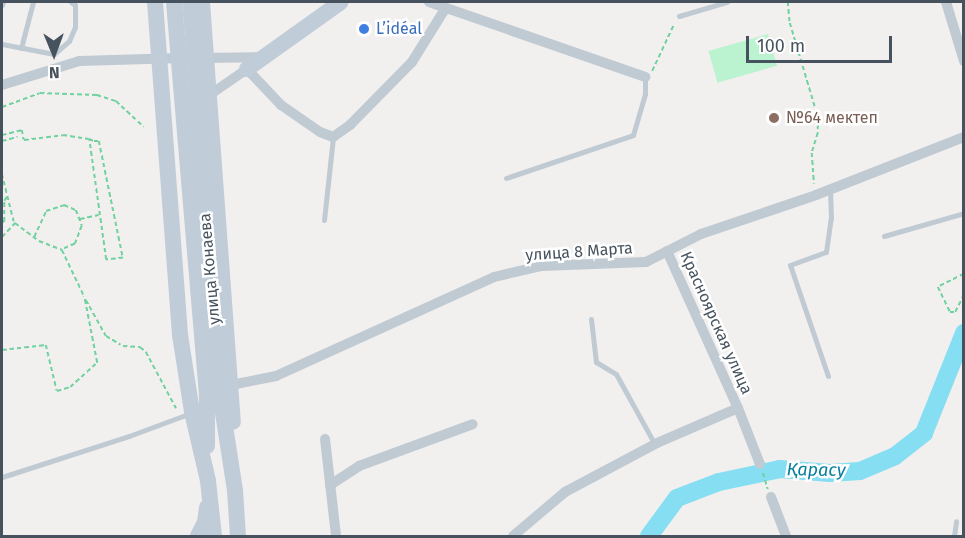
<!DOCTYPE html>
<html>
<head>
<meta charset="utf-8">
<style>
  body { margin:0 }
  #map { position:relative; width:965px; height:538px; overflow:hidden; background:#f2efef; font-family:"Fira Sans",sans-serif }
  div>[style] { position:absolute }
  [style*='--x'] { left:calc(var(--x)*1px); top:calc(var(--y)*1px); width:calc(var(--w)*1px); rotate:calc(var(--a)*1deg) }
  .green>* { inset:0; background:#bbf2cf; transform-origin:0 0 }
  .river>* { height:18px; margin:-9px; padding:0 9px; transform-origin:9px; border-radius:9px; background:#85def1 }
  .path>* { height:1.5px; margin-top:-0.75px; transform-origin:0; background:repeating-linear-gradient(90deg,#70d29f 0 4.5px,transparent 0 7.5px) }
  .lane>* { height:5px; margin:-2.5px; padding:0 2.5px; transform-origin:2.5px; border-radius:2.5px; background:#bfcad2 }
  .street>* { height:10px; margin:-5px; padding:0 5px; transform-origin:5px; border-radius:5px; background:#bfcad2 }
  .secondary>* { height:16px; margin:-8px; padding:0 8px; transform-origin:8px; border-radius:8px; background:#c0cdd9 }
  .dots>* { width:16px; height:16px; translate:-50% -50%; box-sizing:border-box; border:3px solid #fff; border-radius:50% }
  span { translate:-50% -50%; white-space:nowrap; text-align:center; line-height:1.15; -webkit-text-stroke:5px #fff; paint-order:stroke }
  .shop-label { font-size:16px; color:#366cbe }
  .left { translate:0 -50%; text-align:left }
  .education-label { font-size:16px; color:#785e54 }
  .street-label { font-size:16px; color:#46535e }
  .water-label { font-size:18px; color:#05809b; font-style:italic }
  .frame { position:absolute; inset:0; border:3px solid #46535e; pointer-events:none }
  .north { position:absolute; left:24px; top:24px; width:60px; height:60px; -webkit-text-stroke:4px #fff; paint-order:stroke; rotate:179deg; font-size:16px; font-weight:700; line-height:24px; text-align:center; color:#46535e }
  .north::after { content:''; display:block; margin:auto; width:21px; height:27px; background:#46535e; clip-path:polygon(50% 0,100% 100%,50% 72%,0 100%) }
  .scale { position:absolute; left:746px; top:36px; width:146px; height:27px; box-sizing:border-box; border:3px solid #46535e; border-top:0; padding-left:8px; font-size:18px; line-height:21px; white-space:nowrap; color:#46535e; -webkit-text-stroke:4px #fff; paint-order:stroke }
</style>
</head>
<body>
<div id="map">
  <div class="green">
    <div style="left:768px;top:34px;width:33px;height:62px;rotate:74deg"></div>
  </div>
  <div class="river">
    <div style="--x:649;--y:536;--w:47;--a:-53.6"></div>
    <div style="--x:677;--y:498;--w:45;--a:-20.9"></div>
    <div style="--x:719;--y:482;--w:62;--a:-12"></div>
    <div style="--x:780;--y:469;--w:50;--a:4.6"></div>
    <div style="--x:830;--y:473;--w:30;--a:-4"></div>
    <div style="--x:860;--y:471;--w:38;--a:-23"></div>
    <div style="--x:895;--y:456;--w:37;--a:-38"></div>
    <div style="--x:924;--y:433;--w:108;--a:-68.2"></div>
  </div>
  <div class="path">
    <div style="--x:788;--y:2;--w:21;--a:85"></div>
    <div style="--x:790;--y:23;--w:98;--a:73.4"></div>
    <div style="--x:818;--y:117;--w:16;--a:90"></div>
    <div style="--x:818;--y:133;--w:21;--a:107"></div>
    <div style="--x:812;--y:153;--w:31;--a:86"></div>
    <div style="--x:652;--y:71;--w:52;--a:-64.9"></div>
    <div style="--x:2;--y:107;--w:40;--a:-20.2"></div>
    <div style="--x:40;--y:93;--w:57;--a:2"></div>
    <div style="--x:97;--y:95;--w:20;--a:18"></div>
    <div style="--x:116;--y:101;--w:38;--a:43"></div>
    <div style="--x:2;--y:135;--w:21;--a:-14"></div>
    <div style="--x:22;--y:130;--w:10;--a:79"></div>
    <div style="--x:24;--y:140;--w:39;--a:-7"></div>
    <div style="--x:63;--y:135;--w:26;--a:9"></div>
    <div style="--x:89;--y:139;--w:5;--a:22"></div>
    <div style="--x:94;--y:141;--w:5;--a:0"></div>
    <div style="--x:99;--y:141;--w:119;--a:78.4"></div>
    <div style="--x:123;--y:258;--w:17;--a:173"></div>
    <div style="--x:106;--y:260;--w:122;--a:-98"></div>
    <div style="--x:2;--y:141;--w:16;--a:-15"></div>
    <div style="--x:2;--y:174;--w:49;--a:76"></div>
    <div style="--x:80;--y:219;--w:19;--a:-12"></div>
    <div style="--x:2;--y:222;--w:2;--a:0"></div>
    <div style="--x:4;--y:222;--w:21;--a:-90"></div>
    <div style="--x:4;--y:201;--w:7;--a:-56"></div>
    <div style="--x:2;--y:237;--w:19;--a:-47"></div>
    <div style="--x:15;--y:223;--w:30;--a:37"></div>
    <div style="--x:39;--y:241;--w:25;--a:21"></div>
    <div style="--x:62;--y:250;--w:51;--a:64.4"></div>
    <div style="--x:34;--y:237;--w:29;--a:-65"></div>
    <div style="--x:46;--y:211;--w:19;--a:-18"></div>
    <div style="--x:64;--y:205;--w:13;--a:23"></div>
    <div style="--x:76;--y:210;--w:17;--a:69"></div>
    <div style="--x:82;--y:226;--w:19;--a:111"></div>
    <div style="--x:75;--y:244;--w:13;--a:157"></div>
    <div style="--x:964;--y:274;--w:29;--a:153"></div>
    <div style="--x:938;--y:287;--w:28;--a:64"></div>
    <div style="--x:950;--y:312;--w:5;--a:0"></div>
    <div style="--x:955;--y:312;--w:20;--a:-63"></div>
    <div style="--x:86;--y:300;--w:41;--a:60.9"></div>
    <div style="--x:106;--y:336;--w:17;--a:31"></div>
    <div style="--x:123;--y:346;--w:17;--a:3"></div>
    <div style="--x:140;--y:347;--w:8;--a:40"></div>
    <div style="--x:146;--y:352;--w:64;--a:61.8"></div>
    <div style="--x:2;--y:350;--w:44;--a:-6.5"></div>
    <div style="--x:46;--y:345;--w:47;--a:76.6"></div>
    <div style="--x:57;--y:391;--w:14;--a:-17"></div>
    <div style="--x:70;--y:387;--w:36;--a:-42"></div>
    <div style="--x:97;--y:363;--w:68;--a:-101"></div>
    <div style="--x:763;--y:473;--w:17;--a:73"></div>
  </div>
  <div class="lane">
    <div style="--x:2;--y:5;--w:3;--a:-72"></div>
    <div style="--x:679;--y:16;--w:50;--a:-16.3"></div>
    <div style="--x:2;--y:44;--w:53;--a:10.9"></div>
    <div style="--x:54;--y:54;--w:20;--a:-41"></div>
    <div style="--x:69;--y:41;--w:15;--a:-67"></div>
    <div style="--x:75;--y:27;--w:22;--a:-90"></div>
    <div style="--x:75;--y:5;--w:5;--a:-143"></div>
    <div style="--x:21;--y:48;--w:48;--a:-75.4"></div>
    <div style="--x:506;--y:178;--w:134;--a:-18.7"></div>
    <div style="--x:633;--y:135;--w:43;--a:-73.7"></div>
    <div style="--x:645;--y:94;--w:17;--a:-90"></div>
    <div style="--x:324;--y:220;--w:83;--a:-83.8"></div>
    <div style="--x:884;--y:236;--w:83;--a:-16"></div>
    <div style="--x:591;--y:319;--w:43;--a:83.4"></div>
    <div style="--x:596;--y:362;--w:23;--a:31"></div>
    <div style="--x:616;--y:374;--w:77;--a:61.1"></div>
    <div style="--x:653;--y:441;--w:4;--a:27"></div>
    <div style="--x:828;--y:376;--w:117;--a:-108.9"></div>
    <div style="--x:790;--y:265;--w:38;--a:-20"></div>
    <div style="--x:826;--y:252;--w:34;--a:-82"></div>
    <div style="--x:831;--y:218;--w:28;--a:-92"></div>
    <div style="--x:2;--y:477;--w:133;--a:-17.9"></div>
    <div style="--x:129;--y:436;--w:66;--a:-20.4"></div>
    <div style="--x:954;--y:536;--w:15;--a:-82"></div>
  </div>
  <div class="street">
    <div style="--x:429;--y:2;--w:229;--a:19.1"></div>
    <div style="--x:946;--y:2;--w:62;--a:73"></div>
    <div style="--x:201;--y:58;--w:62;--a:-0.9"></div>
    <div style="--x:2;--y:85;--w:81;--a:-17.3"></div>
    <div style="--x:79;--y:61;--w:103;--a:-1.7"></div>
    <div style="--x:208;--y:96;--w:47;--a:-34.7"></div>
    <div style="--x:247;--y:69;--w:50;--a:46.6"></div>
    <div style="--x:281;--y:105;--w:47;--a:34.7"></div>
    <div style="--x:320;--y:132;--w:14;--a:21"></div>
    <div style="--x:333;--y:137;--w:21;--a:-35"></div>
    <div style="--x:350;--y:125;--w:88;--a:-45.5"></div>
    <div style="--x:412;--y:62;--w:62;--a:-58.1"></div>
    <div style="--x:667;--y:251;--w:172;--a:65.7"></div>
    <div style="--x:738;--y:408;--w:60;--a:68.6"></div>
    <div style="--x:231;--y:385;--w:46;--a:-11.3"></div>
    <div style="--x:276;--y:376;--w:239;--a:-24.4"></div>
    <div style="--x:494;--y:277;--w:48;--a:-13.2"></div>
    <div style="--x:541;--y:266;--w:105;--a:-2.2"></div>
    <div style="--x:646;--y:262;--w:62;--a:-27"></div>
    <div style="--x:701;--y:234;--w:121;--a:-18.7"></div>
    <div style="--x:816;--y:195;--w:159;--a:-21.4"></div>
    <div style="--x:325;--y:439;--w:98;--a:83.5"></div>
    <div style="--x:330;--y:485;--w:35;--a:-33"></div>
    <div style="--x:359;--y:466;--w:121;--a:-20.2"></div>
    <div style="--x:771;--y:497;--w:42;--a:69"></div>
    <div style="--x:513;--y:536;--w:68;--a:-40.2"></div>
    <div style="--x:565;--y:492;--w:104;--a:-28"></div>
    <div style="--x:657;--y:443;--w:88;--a:-23.4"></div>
  </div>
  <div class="secondary">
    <div style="--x:155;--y:2;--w:334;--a:85.7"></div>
    <div style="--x:180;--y:335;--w:78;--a:81.1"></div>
    <div style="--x:192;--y:412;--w:71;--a:76.9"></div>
    <div style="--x:208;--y:481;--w:55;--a:83.8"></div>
    <div style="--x:174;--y:2;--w:397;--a:85.2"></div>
    <div style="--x:207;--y:398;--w:48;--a:90"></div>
    <div style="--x:190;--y:2;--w:399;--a:85.5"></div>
    <div style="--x:221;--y:400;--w:91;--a:81.2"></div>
    <div style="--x:235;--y:490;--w:46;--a:86.3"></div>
    <div style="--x:202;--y:2;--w:421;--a:85.8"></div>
    <div style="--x:247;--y:69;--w:115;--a:-35.5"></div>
    <div style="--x:198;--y:536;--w:16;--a:-63"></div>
    <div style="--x:205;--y:522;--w:15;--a:-82"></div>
  </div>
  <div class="dots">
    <div style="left:364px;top:29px;background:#3f7fe0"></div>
    <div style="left:774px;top:118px;background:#8d6e63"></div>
  </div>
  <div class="shop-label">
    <span class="left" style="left:376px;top:29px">L’idéal</span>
  </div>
  <div class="education-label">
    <span class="left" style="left:786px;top:118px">№64 мектеп</span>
  </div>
  <div class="street-label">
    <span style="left:579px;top:252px;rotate:-4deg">улица 8 Марта</span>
    <span style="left:210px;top:269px;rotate:-95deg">улица Конаева</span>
    <span style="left:716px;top:323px;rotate:66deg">Красноярская улица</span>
  </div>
  <div class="water-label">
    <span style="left:816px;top:470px;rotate:1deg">Қарасу</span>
  </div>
  <div class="frame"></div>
  <div class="north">N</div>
  <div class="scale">100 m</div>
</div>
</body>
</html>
